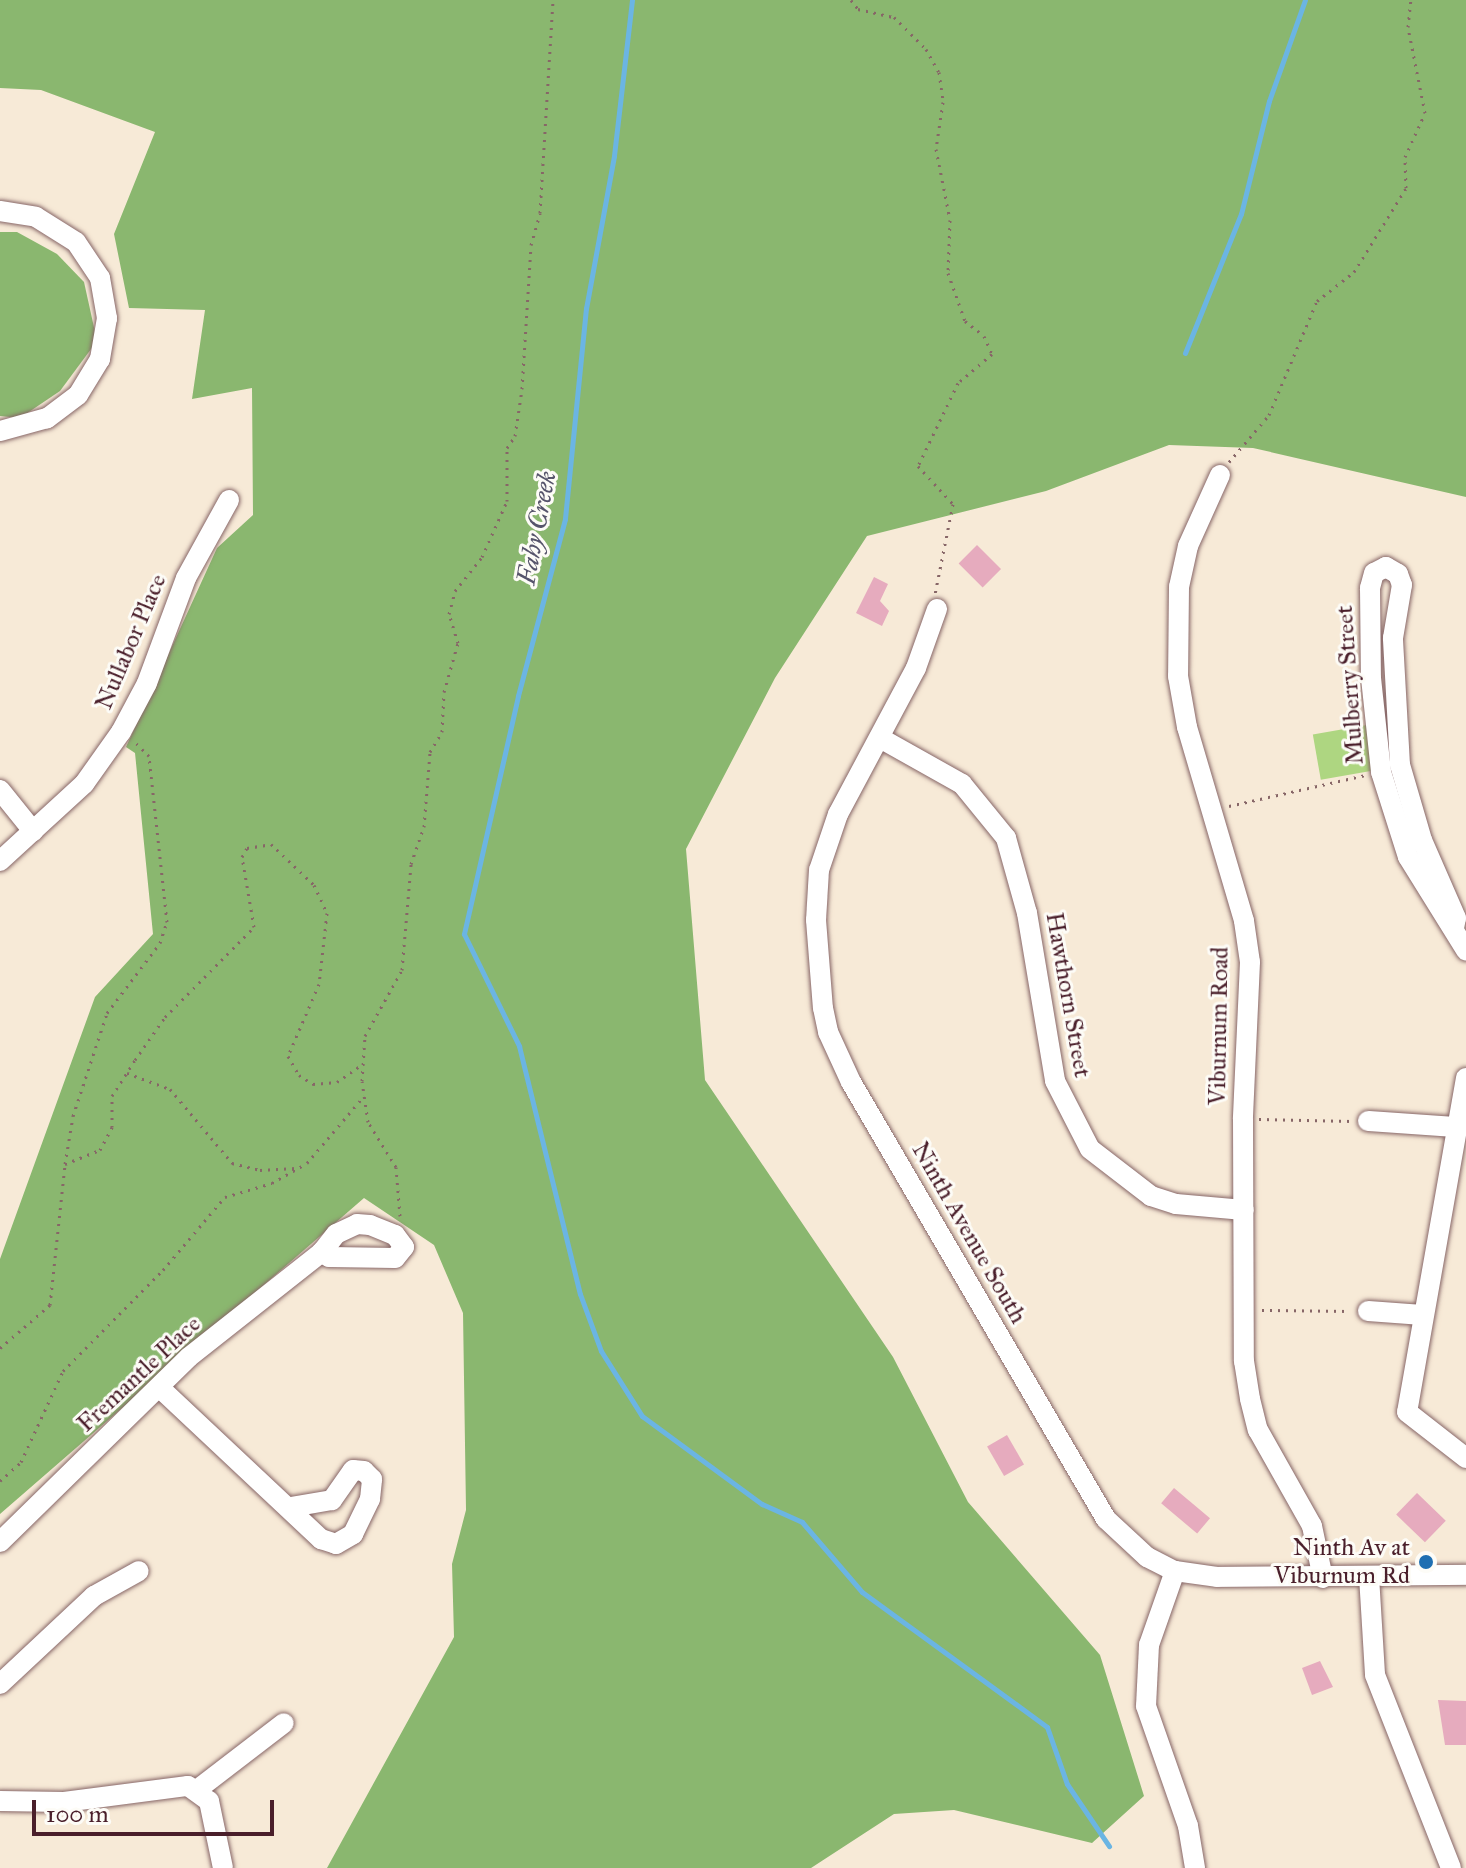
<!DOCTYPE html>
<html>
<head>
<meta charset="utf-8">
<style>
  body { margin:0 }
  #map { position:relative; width:1466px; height:1868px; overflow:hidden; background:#f7ead7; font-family:"IM FELL Great Primer",serif }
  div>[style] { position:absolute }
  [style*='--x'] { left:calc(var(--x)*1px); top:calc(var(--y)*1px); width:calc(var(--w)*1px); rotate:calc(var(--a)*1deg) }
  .green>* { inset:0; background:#aed681; transform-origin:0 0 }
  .forest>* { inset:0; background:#8ab76f }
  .stream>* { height:5px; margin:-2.5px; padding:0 2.5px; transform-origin:2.5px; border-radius:2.5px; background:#6bb5e3 }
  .building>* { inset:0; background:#e6abbe; transform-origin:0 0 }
  .path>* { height:3px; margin-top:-1.5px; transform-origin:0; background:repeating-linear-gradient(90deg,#876667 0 2px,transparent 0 8px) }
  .roads { filter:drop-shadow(0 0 2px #876667) drop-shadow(0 0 2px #876667) }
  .minor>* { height:20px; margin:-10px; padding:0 10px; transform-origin:10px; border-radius:10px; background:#fff }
  .dots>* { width:22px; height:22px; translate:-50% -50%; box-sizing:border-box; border:4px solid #fdfcf7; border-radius:50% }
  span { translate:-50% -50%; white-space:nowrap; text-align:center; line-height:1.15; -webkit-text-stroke:6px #fdfcf7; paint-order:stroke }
  .street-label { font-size:24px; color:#4a1f2b }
  .poi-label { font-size:24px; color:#4a1f2b }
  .right { translate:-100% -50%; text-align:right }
  .water-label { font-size:26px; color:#56546b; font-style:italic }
  .scale { position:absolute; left:32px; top:1800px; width:242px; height:36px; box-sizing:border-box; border:4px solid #4a1f2b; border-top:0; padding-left:10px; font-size:24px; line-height:28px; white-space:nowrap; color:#4a1f2b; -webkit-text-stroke:6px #fdfcf7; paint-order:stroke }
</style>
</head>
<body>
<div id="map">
  <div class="green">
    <div style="left:1367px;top:725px;width:46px;height:55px;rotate:80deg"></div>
  </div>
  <div class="forest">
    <div style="clip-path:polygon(0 0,1466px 0,1466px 497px,1253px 448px,1169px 445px,1046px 491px,867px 536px,775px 678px,686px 849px,705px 1080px,893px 1357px,968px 1502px,1100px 1655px,1144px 1796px,1092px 1843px,954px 1810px,894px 1814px,811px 1868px,327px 1868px,454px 1637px,452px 1564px,466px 1510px,463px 1313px,434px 1245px,364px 1198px,0 1514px,0 1259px,95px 997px,153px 934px,135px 753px,126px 747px,217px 548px,253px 515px,252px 388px,192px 399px,205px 310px,129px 308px,114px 234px,155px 132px,41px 90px,0 88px)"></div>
    <div style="clip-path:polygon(0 232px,17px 232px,57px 254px,84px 282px,97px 341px,60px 391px,20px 418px,0 416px)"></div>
  </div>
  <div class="stream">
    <div style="--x:632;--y:0;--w:157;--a:96.6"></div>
    <div style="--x:614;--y:156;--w:155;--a:100.4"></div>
    <div style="--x:586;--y:308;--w:212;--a:95.7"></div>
    <div style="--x:565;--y:519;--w:183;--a:104.9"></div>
    <div style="--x:518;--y:696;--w:244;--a:102.8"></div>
    <div style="--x:464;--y:934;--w:125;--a:63.8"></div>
    <div style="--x:519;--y:1046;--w:255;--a:76.2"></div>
    <div style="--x:580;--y:1294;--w:61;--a:69.8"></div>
    <div style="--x:601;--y:1351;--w:77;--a:57.8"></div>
    <div style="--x:642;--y:1416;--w:149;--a:36.3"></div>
    <div style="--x:762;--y:1504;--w:44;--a:24.2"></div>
    <div style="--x:802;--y:1522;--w:92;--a:49.4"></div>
    <div style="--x:862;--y:1592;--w:229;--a:36.1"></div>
    <div style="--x:1047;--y:1727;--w:60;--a:70.7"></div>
    <div style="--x:1067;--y:1784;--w:75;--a:55.9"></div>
    <div style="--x:1185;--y:353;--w:150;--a:-68.1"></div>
    <div style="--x:1241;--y:214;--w:116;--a:-76.1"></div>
    <div style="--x:1269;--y:101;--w:107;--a:-70.4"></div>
  </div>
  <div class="building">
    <div style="left:977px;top:545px;width:34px;height:26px;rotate:45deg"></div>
    <div style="clip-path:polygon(874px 577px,888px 584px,880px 601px,889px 611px,882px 626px,856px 613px)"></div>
    <div style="left:1007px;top:1435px;width:34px;height:23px;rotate:60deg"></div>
    <div style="left:1174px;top:1488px;width:47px;height:20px;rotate:40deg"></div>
    <div style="left:1417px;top:1493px;width:40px;height:30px;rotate:44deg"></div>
    <div style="clip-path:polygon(1320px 1661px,1333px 1687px,1312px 1695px,1302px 1668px)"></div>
    <div style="clip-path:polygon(1438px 1700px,1466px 1701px,1466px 1745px,1445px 1745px)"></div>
  </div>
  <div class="path">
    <div style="--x:851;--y:0;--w:11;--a:52"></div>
    <div style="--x:858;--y:9;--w:37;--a:13"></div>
    <div style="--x:894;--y:17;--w:45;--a:45"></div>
    <div style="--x:926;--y:49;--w:26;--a:61"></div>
    <div style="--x:939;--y:72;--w:30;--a:82"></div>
    <div style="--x:943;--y:102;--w:48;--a:98.5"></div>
    <div style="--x:936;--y:149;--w:72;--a:78.8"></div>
    <div style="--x:950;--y:220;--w:53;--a:92.2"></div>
    <div style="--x:948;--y:273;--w:51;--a:70.5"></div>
    <div style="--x:965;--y:321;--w:24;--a:38"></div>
    <div style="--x:984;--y:336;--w:20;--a:66"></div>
    <div style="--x:992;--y:354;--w:45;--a:139.5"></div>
    <div style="--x:958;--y:383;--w:92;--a:115.7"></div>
    <div style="--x:918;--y:466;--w:52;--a:47.4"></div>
    <div style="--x:953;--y:504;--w:92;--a:101.3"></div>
    <div style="--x:1229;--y:462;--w:62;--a:-49.6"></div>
    <div style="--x:1269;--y:415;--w:124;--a:-67.2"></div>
    <div style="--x:1317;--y:301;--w:47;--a:-38.1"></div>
    <div style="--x:1354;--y:272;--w:99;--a:-58.2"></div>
    <div style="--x:1406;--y:188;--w:31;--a:-92"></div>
    <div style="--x:1405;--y:157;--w:48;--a:-65.6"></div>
    <div style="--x:1425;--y:113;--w:88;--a:-101.2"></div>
    <div style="--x:1408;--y:27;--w:27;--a:-84"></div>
    <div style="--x:1229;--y:806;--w:139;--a:-12.8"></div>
    <div style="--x:127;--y:1073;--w:46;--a:20.4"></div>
    <div style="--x:170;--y:1089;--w:97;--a:50"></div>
    <div style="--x:232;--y:1163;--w:29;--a:14"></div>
    <div style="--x:260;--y:1170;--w:36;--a:-3"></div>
    <div style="--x:1259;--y:1119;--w:93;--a:1.2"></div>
    <div style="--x:65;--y:1164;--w:49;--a:-80.5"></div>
    <div style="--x:73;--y:1116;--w:108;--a:-71.7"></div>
    <div style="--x:107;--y:1013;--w:88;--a:-52.9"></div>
    <div style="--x:160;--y:943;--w:22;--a:-72"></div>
    <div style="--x:167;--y:922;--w:167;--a:-96.2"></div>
    <div style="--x:149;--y:756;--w:18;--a:-135"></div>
    <div style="--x:400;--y:1216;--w:49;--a:-94.7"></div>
    <div style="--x:396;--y:1167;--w:53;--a:-121.9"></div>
    <div style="--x:368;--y:1122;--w:41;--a:-98.3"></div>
    <div style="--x:362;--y:1081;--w:45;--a:-86.2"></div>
    <div style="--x:365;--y:1036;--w:76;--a:-60.7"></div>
    <div style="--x:402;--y:970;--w:106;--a:-85.1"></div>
    <div style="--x:411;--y:864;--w:39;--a:-71"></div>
    <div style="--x:424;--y:827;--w:75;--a:-85.4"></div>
    <div style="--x:430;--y:752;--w:23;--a:-59"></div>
    <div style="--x:442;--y:732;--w:40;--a:-87.1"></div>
    <div style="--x:444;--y:692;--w:51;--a:-74.1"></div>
    <div style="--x:458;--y:643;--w:30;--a:-107"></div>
    <div style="--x:449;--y:614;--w:24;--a:-75"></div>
    <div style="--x:455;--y:591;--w:43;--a:-51.5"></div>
    <div style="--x:482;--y:557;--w:61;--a:-65.9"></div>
    <div style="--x:507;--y:501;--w:53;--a:-90"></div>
    <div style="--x:507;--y:448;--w:14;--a:-56"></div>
    <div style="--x:515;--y:436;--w:48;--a:-81.5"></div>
    <div style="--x:522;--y:389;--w:144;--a:-86.4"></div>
    <div style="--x:531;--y:245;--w:33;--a:-74"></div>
    <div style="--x:540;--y:213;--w:213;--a:-86.5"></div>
    <div style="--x:1262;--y:1310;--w:88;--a:0.7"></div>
    <div style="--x:0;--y:1348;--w:66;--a:-40.7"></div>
    <div style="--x:50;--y:1305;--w:142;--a:-83.9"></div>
    <div style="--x:65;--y:1164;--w:38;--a:-22"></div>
    <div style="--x:100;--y:1150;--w:26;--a:-62"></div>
    <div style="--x:112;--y:1127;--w:31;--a:-90"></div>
    <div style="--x:112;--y:1096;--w:43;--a:-57.4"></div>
    <div style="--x:135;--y:1060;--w:52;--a:-55.1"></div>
    <div style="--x:165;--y:1017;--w:127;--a:-45.3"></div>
    <div style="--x:254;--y:927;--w:71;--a:-99.7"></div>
    <div style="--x:242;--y:857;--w:10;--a:-61"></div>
    <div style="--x:247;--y:848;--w:24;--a:-9"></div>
    <div style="--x:271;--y:844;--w:59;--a:43.6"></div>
    <div style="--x:314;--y:885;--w:31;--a:65"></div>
    <div style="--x:327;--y:913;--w:71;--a:96.4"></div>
    <div style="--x:319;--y:984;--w:78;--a:113.3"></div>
    <div style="--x:288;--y:1056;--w:22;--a:60"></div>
    <div style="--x:299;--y:1075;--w:17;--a:33"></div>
    <div style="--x:313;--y:1084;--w:24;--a:-5"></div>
    <div style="--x:337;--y:1082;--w:32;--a:-35"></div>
    <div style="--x:0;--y:1481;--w:28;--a:-42"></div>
    <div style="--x:21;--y:1462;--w:100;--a:-65.2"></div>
    <div style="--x:63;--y:1371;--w:142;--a:-45.3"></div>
    <div style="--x:163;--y:1270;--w:96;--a:-49.7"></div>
    <div style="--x:225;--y:1197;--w:49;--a:-16.6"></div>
    <div style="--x:272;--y:1183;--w:40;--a:-29.7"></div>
    <div style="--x:307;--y:1163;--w:88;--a:-49.6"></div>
  </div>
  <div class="roads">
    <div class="minor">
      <div style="--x:0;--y:211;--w:36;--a:9"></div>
      <div style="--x:36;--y:217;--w:47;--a:32"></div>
      <div style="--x:76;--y:242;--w:43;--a:56.3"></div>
      <div style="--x:100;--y:278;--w:41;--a:80.1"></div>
      <div style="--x:107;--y:318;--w:42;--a:99.7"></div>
      <div style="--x:100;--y:359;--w:42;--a:121.4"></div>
      <div style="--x:78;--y:395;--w:39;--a:143"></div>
      <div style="--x:47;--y:418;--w:49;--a:164.5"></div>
      <div style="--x:1220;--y:475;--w:78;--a:114.3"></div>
      <div style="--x:1188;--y:546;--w:42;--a:102.4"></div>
      <div style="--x:1179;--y:587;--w:89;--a:90.6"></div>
      <div style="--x:1178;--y:676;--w:52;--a:80"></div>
      <div style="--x:1187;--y:727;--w:202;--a:73.6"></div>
      <div style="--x:1244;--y:921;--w:41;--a:81.7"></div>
      <div style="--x:1250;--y:962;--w:157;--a:92.6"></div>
      <div style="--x:1243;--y:1119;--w:242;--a:89.8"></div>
      <div style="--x:1244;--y:1361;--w:38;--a:81"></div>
      <div style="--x:1250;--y:1399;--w:32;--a:76"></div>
      <div style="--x:1258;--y:1430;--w:110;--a:60.6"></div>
      <div style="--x:1312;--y:1526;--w:53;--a:78.1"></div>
      <div style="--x:937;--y:609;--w:63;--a:109.6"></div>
      <div style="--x:916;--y:668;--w:166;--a:118.1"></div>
      <div style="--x:838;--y:814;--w:59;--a:108.7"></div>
      <div style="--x:819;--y:870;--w:50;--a:93.4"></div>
      <div style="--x:816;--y:920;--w:88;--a:85.5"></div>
      <div style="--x:823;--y:1008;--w:25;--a:78"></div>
      <div style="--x:828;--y:1032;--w:55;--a:65.3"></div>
      <div style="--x:851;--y:1082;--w:506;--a:59.74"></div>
      <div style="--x:1106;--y:1519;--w:56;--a:42.8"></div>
      <div style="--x:1147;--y:1557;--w:31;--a:27"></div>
      <div style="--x:1175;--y:1571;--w:42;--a:8.1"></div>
      <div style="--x:1217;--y:1577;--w:249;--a:-0.5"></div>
      <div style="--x:880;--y:738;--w:94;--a:29.3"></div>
      <div style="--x:962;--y:784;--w:70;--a:50.8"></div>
      <div style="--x:1006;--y:838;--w:78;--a:74.4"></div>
      <div style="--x:1027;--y:913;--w:170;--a:80.5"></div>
      <div style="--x:1055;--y:1081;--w:76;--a:62.8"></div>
      <div style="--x:1090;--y:1149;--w:77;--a:37.6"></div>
      <div style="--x:1151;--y:1196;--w:26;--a:18"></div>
      <div style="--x:1176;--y:1204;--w:68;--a:5"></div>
      <div style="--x:0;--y:790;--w:53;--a:51.2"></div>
      <div style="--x:0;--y:861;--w:114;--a:-42.5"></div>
      <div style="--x:84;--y:784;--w:64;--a:-54.6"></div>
      <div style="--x:121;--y:732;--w:55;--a:-62"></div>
      <div style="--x:147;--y:683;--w:112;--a:-69.6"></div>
      <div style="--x:186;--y:578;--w:89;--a:-61.1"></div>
      <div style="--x:1454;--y:928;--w:10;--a:-79"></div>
      <div style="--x:1456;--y:918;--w:85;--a:-113.6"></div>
      <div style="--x:1422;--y:840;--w:78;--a:-106.3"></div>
      <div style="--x:1400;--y:765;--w:127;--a:-93.2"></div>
      <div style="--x:1393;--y:638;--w:54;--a:-80.4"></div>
      <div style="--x:1402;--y:585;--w:12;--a:-110"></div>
      <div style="--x:1398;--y:574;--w:14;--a:-150"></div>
      <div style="--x:1386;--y:567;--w:13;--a:153"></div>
      <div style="--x:1374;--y:573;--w:16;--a:105"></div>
      <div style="--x:1370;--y:588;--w:90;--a:89.4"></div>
      <div style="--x:1371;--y:678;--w:95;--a:83.9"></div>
      <div style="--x:1381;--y:772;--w:89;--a:72.4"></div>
      <div style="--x:1408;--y:857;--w:110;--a:58.1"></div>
      <div style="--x:1466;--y:1078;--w:339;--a:100"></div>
      <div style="--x:1407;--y:1412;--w:75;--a:37.9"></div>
      <div style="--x:1368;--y:1121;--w:88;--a:3.9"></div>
      <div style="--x:1368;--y:1311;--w:55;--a:4.2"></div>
      <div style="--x:160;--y:1388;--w:221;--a:43.2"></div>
      <div style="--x:321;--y:1539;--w:16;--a:18"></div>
      <div style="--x:336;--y:1544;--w:20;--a:-30"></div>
      <div style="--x:353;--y:1534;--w:39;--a:-64"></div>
      <div style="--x:370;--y:1499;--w:20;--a:-84"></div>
      <div style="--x:372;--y:1479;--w:11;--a:-135"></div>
      <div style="--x:364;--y:1471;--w:11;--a:-175"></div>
      <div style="--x:353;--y:1470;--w:37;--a:125"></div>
      <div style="--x:332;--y:1500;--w:42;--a:170.3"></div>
      <div style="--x:0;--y:1542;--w:264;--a:-44.4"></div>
      <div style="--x:189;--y:1357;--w:169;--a:-38.3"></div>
      <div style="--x:322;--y:1252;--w:23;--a:-52"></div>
      <div style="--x:336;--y:1234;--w:23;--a:-25"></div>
      <div style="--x:357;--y:1224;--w:13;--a:4"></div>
      <div style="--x:370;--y:1225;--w:27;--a:22"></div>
      <div style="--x:395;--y:1235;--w:15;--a:53"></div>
      <div style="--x:404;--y:1247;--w:14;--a:129"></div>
      <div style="--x:395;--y:1258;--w:66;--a:-179.1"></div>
      <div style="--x:329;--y:1257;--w:9;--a:-144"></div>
      <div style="--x:1175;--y:1571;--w:78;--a:109.4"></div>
      <div style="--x:1149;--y:1645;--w:61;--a:92.8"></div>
      <div style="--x:1146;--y:1706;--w:127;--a:70.7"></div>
      <div style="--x:1188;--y:1826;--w:43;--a:80.5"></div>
      <div style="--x:1369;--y:1576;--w:99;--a:86.5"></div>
      <div style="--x:1375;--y:1675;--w:207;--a:68.5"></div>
      <div style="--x:0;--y:1684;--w:129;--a:-43.1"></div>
      <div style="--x:94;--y:1596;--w:51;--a:-29.1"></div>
      <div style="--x:198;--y:1789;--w:108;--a:-37.5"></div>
      <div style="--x:0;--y:1801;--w:64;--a:0.9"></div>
      <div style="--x:64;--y:1802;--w:125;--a:-7.4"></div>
      <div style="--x:188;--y:1786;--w:26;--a:36"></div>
      <div style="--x:209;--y:1801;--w:68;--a:78.2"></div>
    </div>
  </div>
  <div class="dots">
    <div style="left:1426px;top:1562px;background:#1f6fb2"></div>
  </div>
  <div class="street-label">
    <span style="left:131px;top:642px;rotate:-67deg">Nullabor Place</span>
    <span style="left:1350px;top:685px;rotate:-94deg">Mulberry Street</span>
    <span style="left:1068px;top:995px;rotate:80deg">Hawthorn Street</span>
    <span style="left:1219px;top:1026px;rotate:-89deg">Viburnum Road</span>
    <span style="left:969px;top:1233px;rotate:60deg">Ninth Avenue South</span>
    <span style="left:139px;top:1374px;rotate:-43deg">Fremantle Place</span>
  </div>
  <div class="poi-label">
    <span class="right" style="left:1410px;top:1562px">Ninth Av at<br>Viburnum Rd</span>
  </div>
  <div class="water-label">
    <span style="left:537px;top:528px;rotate:-79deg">Fahy Creek</span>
  </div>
  <div class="scale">100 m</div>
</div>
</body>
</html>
